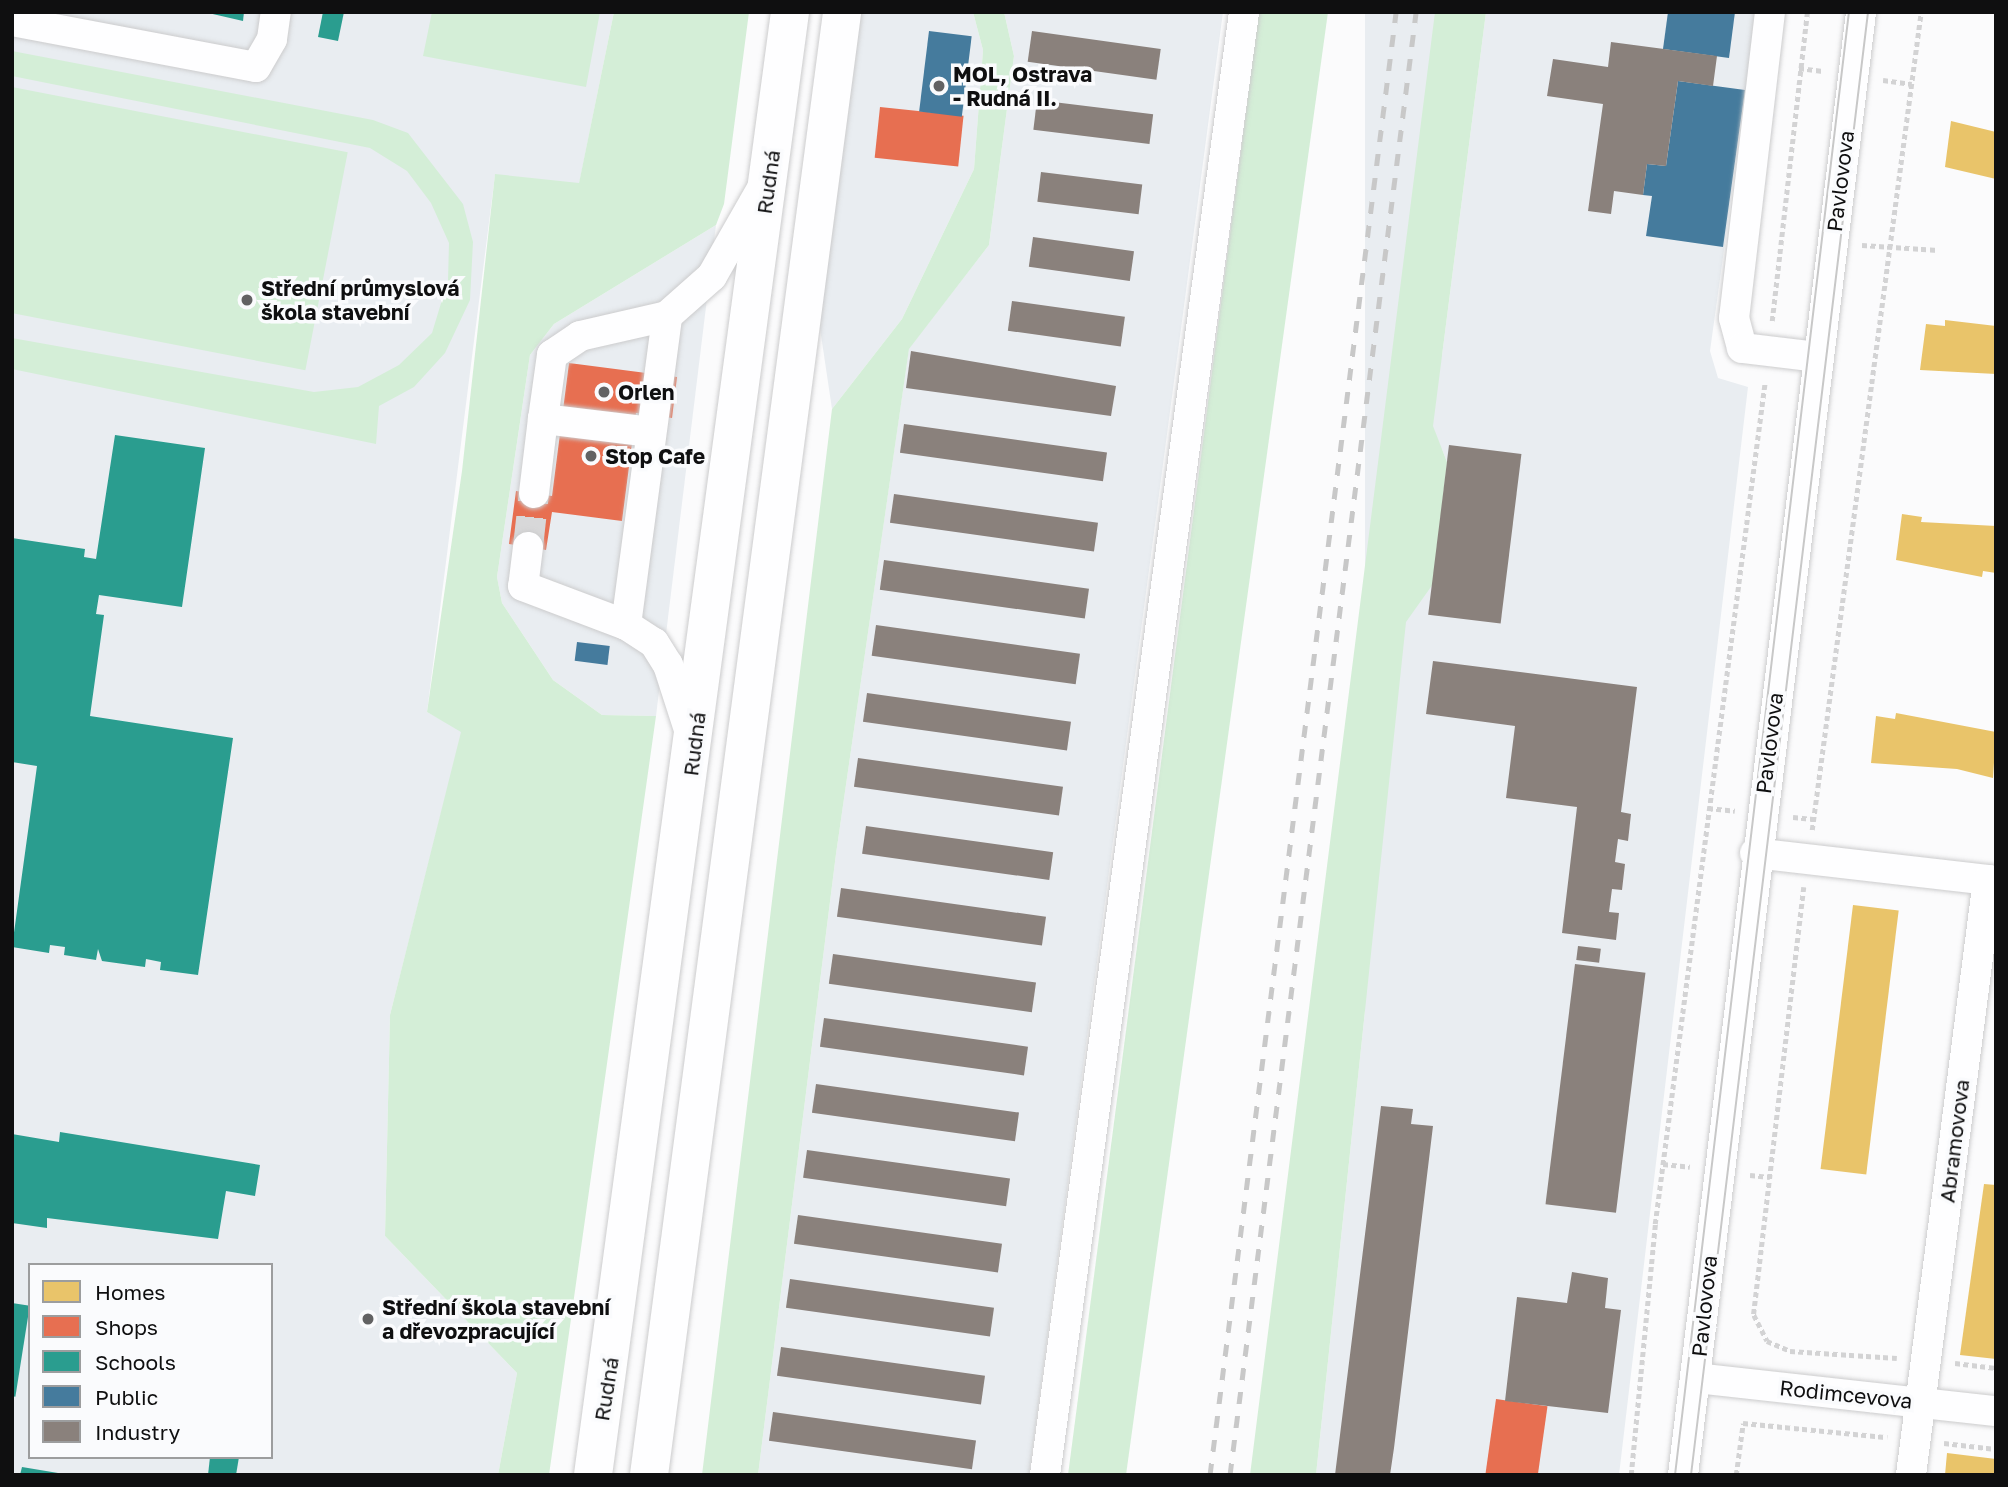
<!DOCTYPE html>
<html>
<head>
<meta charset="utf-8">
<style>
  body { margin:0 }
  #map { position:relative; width:2008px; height:1487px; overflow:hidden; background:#fbfbfc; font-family:"Golos Text",sans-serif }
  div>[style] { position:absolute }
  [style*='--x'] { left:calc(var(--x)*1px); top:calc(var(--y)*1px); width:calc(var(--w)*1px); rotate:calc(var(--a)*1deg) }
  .built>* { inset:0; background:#e9edf1; transform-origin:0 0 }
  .green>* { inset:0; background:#d4eed7; transform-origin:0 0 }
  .homes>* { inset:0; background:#e9c46a; transform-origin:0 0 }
  .shops>* { inset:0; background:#e76f51; transform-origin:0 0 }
  .schools>* { inset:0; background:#2a9d8f; transform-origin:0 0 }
  .public>* { inset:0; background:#457b9d; transform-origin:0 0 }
  .industry>* { inset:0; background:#8a817c; transform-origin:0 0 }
  .minor-tunnel>* { height:30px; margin-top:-15px; transform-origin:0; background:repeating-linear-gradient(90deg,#d8d8d9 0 30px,transparent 0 45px) }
  .path>* { height:4.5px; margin-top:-2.25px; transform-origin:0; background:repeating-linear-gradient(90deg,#d3d3d4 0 5px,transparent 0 8.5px) }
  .roads { filter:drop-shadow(0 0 2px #cccccd) drop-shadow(0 0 2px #cccccd) }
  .minor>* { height:30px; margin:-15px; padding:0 15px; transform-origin:15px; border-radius:15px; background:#fefeff }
  .highway>* { height:38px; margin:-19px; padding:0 19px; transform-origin:19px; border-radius:19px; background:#fefeff }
  .tram>* { height:2px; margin:-1px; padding:0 1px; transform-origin:1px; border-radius:1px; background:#c8c8c8 }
  .rail>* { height:5px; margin-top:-2.5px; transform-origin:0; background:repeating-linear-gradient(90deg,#c8c8c8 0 12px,transparent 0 24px) }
  .dots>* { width:19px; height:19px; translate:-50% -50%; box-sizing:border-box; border:4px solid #fafbfd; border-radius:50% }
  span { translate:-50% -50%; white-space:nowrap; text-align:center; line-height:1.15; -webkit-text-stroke:7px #fafbfd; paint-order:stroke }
  .poi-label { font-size:21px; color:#0f0f10; font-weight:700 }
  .left { translate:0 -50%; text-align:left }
  .street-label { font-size:21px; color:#0f0f10 }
  .frame { position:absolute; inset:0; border:14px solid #0f0f10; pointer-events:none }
  .legend { position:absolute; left:28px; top:1263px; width:245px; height:196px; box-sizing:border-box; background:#fafbfd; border:2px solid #9c9d9e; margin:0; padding:9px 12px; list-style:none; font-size:21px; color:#0f0f10 }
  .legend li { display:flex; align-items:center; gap:14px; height:35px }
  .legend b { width:35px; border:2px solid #9c9d9e }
</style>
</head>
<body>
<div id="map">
  <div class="built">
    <div style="clip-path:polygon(evenodd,12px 12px,614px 12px,579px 184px,495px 175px,427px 712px,462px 731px,390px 1015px,385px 1236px,517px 1373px,498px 1475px,12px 1475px,12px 12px,30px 1265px,271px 1265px,271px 1457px,30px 1457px,30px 1265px)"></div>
    <div style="clip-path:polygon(857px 12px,973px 12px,983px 50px,974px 169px,902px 319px,832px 409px,818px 315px)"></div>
    <div style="clip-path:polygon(1004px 12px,1223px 12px,1029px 1475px,758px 1475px,836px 854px,909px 348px,989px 245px,1014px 56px)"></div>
    <div style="left:1365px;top:12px;width:77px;height:1475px"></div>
    <div style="clip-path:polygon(1486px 12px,1757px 12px,1710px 351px,1718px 378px,1748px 387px,1619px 1475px,1316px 1475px,1406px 622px,1433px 584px,1447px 462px,1433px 426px)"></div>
    <div style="clip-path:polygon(716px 225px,656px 716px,602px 715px,553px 680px,502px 603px,497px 577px,530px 355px,554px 324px)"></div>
  </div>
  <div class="green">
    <div style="clip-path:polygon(432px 12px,600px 12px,586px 87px,423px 56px)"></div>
    <div style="clip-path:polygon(614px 12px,749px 12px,724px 204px,716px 225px,554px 324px,530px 355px,497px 577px,502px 603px,553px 680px,602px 715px,656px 716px,549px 1475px,498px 1475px,517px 1373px,385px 1236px,390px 1015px,461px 732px,427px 712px,462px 471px,495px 174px,579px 183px)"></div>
    <div style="clip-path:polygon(973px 12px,1004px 12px,1014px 56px,989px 245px,909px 349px,836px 854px,758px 1475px,702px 1475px,832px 409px,902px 319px,974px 169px,983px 50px)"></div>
    <div style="clip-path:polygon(1259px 12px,1328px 12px,1126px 1475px,1068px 1475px)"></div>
    <div style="clip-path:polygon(1435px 12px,1486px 12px,1433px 426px,1447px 462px,1433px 584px,1406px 622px,1316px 1475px,1250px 1475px)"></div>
    <div style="clip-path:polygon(12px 51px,373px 120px,408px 133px,463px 204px,473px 242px,470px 300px,445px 353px,414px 387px,379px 406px,376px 444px,12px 369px,12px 338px,314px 392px,358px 387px,399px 365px,432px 333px,448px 280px,449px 243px,431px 203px,407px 171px,370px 148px,12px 76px)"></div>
    <div style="left:12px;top:87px;width:342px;height:222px;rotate:11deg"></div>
  </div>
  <div class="homes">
    <div style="clip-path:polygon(1951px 121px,1996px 132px,1996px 179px,1945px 167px)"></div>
    <div style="clip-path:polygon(1945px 320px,1996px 326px,1996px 374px,1920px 370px,1926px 324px,1945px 326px)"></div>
    <div style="clip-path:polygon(1902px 514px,1922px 517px,1921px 522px,1996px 526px,1996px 573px,1983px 571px,1982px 577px,1896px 560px)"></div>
    <div style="clip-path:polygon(1896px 713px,1996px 732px,1993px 778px,1957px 769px,1871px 763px,1876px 716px,1895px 719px)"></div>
    <div style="left:1853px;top:905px;width:46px;height:266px;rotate:7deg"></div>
    <div style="clip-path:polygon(1984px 1184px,1996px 1185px,1996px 1359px,1960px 1355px)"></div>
    <div style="clip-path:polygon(1947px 1453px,1996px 1459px,1996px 1475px,1945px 1475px)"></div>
  </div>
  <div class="shops">
    <div style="left:880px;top:107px;width:84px;height:51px;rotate:6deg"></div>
    <div style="clip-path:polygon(569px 363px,677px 377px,672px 418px,636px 413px,622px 521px,552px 512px,546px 550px,509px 544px,516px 491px,552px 496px)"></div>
    <div style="left:1496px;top:1399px;width:52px;height:77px;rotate:8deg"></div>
  </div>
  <div class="schools">
    <div style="clip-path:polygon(204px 12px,244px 12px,243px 21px)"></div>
    <div style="clip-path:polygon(323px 12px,344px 12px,338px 41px,318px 37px)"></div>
    <div style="clip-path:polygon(115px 435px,205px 448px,182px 607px,99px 595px,96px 614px,104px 615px,90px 716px,233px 738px,198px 975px,160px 970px,161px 962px,146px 959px,145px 967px,102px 961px,98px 949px,96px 960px,64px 955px,65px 947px,50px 945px,49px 953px,12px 947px,37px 766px,12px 762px,12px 538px,85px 549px,84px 557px,96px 559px)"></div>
    <div style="clip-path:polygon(60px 1132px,260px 1165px,255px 1196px,226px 1191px,218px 1239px,47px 1218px,47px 1228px,12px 1223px,12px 1134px,59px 1142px)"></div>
    <div style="left:12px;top:1303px;width:18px;height:92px;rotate:9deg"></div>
    <div style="clip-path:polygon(210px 1457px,239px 1457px,236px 1475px,208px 1475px)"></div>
    <div style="clip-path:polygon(22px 1467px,58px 1473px,58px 1475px,20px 1475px)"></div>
  </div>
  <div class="public">
    <div style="clip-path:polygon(1668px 12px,1735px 12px,1729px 58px,1663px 49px)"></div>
    <div style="left:929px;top:31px;width:43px;height:81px;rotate:7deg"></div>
    <div style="clip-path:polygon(1678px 81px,1745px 90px,1723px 247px,1646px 236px,1652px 196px,1643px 195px,1647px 164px,1666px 166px)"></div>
    <div style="left:577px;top:642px;width:33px;height:19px;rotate:7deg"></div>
  </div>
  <div class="industry">
    <div style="left:1032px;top:31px;width:130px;height:31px;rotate:8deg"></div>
    <div style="clip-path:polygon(1611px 42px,1717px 56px,1713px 86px,1678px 81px,1666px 166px,1647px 164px,1643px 195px,1614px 191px,1611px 214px,1588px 211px,1603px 104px,1547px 96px,1553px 59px,1608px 67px)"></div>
    <div style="left:1037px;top:100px;width:117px;height:30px;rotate:7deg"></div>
    <div style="left:1041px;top:172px;width:102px;height:30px;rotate:7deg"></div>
    <div style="left:1033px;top:237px;width:102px;height:30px;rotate:8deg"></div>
    <div style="left:1012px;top:301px;width:114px;height:30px;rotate:8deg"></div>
    <div style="clip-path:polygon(911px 351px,1116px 386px,1111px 416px,906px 388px)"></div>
    <div style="left:904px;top:424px;width:205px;height:29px;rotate:8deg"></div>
    <div style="left:1449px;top:445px;width:73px;height:171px;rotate:7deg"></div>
    <div style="left:894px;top:494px;width:206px;height:29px;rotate:8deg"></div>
    <div style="left:884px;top:560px;width:207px;height:30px;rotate:8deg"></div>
    <div style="left:876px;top:625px;width:206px;height:31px;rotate:8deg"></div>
    <div style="clip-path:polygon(1433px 661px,1637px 687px,1621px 812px,1631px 814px,1628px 841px,1618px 839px,1615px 862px,1625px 864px,1622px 890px,1612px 889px,1609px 912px,1619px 913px,1616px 940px,1562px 933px,1577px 807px,1506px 798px,1515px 726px,1426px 714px)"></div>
    <div style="left:867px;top:693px;width:206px;height:29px;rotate:8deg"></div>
    <div style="left:858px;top:758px;width:207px;height:29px;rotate:8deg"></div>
    <div style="left:866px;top:826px;width:189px;height:28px;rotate:8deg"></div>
    <div style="left:841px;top:888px;width:207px;height:29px;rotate:8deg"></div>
    <div style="left:1578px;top:946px;width:23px;height:14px;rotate:7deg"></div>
    <div style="left:833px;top:954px;width:205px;height:30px;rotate:8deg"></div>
    <div style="left:1575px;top:964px;width:71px;height:242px;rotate:7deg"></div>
    <div style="left:824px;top:1018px;width:206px;height:29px;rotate:8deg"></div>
    <div style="left:816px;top:1084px;width:205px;height:29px;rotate:8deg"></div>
    <div style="clip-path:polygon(1381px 1106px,1413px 1109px,1411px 1124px,1433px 1126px,1394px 1448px,1390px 1475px,1335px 1475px)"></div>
    <div style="left:807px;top:1150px;width:205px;height:28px;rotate:8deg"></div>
    <div style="left:798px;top:1215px;width:206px;height:29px;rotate:8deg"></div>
    <div style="clip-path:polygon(1572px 1272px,1608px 1278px,1605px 1308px,1621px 1310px,1608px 1413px,1505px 1401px,1517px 1297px,1567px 1303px)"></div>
    <div style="left:790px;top:1279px;width:206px;height:29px;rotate:8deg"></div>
    <div style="left:781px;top:1347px;width:206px;height:29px;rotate:8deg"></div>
    <div style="left:773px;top:1412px;width:205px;height:29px;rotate:8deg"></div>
  </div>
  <div class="minor-tunnel">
    <div style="--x:528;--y:547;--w:54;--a:-83.7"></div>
  </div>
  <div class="path">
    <div style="--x:1799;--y:68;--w:24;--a:7"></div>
    <div style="--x:1883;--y:80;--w:29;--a:8"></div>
    <div style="--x:1862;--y:245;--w:76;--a:3.8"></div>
    <div style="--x:1772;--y:321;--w:311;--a:-83.5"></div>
    <div style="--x:1708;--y:808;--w:27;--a:6"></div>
    <div style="--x:1793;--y:817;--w:20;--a:6"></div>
    <div style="--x:1812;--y:830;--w:825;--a:-82.41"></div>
    <div style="--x:1804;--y:887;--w:431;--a:96.7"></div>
    <div style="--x:1754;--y:1315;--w:29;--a:63"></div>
    <div style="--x:1767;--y:1341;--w:25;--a:23"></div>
    <div style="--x:1790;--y:1351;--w:107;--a:3.7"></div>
    <div style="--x:1663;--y:1164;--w:27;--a:6"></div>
    <div style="--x:1750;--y:1175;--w:20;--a:6"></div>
    <div style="--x:1955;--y:1363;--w:41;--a:7"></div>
    <div style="--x:1944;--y:1443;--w:52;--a:6.6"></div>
    <div style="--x:1631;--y:1475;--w:252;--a:-84.5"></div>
    <div style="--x:1655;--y:1224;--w:849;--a:-82.56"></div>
    <div style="--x:1736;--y:1475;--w:52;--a:-82.3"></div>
    <div style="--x:1743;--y:1423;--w:145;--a:5.6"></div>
  </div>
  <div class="roads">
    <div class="minor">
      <div style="--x:1770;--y:12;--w:308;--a:96.7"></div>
      <div style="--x:1734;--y:318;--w:31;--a:75"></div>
      <div style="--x:1742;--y:348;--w:77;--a:6.8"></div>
      <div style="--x:12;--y:21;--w:248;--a:10.7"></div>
      <div style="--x:256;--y:67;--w:32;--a:-60"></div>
      <div style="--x:272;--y:39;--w:27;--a:-82"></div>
      <div style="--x:651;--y:432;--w:109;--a:-173.1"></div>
      <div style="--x:543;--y:419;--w:65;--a:-82"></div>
      <div style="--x:552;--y:355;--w:34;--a:-34"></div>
      <div style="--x:580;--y:336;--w:89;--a:-12.9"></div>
      <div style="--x:534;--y:493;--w:75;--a:-83.1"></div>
      <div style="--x:528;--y:547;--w:39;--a:97"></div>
      <div style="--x:523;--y:586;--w:110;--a:20.7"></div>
      <div style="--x:691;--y:736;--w:75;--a:-107.9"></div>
      <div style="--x:668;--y:665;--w:26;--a:-122"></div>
      <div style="--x:654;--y:643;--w:33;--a:-147"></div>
      <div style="--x:626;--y:625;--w:312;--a:-82.4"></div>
      <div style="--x:667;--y:316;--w:60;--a:-41.6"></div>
      <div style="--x:712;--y:276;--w:99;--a:-60.3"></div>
      <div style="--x:1755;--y:853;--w:243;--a:6.6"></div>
      <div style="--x:1696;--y:1378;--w:302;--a:6.3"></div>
      <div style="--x:1045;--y:1475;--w:1476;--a:-82.25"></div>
      <div style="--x:1683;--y:1475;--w:1474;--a:-83.06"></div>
      <div style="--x:1911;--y:1475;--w:600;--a:-82.63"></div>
    </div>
    <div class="highway">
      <div style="--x:593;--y:1475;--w:1476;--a:-82.33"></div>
      <div style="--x:649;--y:1475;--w:1476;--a:-82.48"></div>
    </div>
  </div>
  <div class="tram">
    <div style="--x:1675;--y:1475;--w:1473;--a:-83.22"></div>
    <div style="--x:1691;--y:1475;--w:1474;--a:-83.1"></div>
  </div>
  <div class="rail">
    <div style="--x:1210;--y:1475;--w:1475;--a:-82.75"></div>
    <div style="--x:1230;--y:1475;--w:1475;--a:-82.75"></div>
  </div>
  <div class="dots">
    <div style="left:939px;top:86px;background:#626263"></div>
    <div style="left:247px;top:300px;background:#626263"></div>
    <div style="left:604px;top:392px;background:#626263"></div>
    <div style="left:591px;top:456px;background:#626263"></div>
    <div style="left:368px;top:1319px;background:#626263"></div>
  </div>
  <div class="poi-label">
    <span class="left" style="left:953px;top:86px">MOL, Ostrava<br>- Rudná II.</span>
    <span class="left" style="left:261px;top:300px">Střední průmyslová<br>škola stavební</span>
    <span class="left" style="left:618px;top:392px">Orlen</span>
    <span class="left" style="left:605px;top:456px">Stop Cafe</span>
    <span class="left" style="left:382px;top:1319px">Střední škola stavební<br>a dřevozpracující</span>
  </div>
  <div class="street-label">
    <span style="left:1840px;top:181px;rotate:-83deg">Pavlovova</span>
    <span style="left:768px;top:182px;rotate:-82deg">Rudná</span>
    <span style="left:1769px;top:743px;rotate:-83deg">Pavlovova</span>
    <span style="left:694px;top:744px;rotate:-83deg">Rudná</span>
    <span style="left:1954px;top:1141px;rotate:-83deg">Abramovova</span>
    <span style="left:1704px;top:1306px;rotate:-84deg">Pavlovova</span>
    <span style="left:606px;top:1389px;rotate:-81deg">Rudná</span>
    <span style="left:1846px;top:1394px;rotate:6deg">Rodimcevova</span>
  </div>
  <div class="frame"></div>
  <ul class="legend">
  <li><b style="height:19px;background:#e9c46a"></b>Homes</li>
  <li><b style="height:19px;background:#e76f51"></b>Shops</li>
  <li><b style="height:19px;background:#2a9d8f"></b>Schools</li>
  <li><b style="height:19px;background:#457b9d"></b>Public</li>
  <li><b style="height:19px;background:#8a817c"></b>Industry</li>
  </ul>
</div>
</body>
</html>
